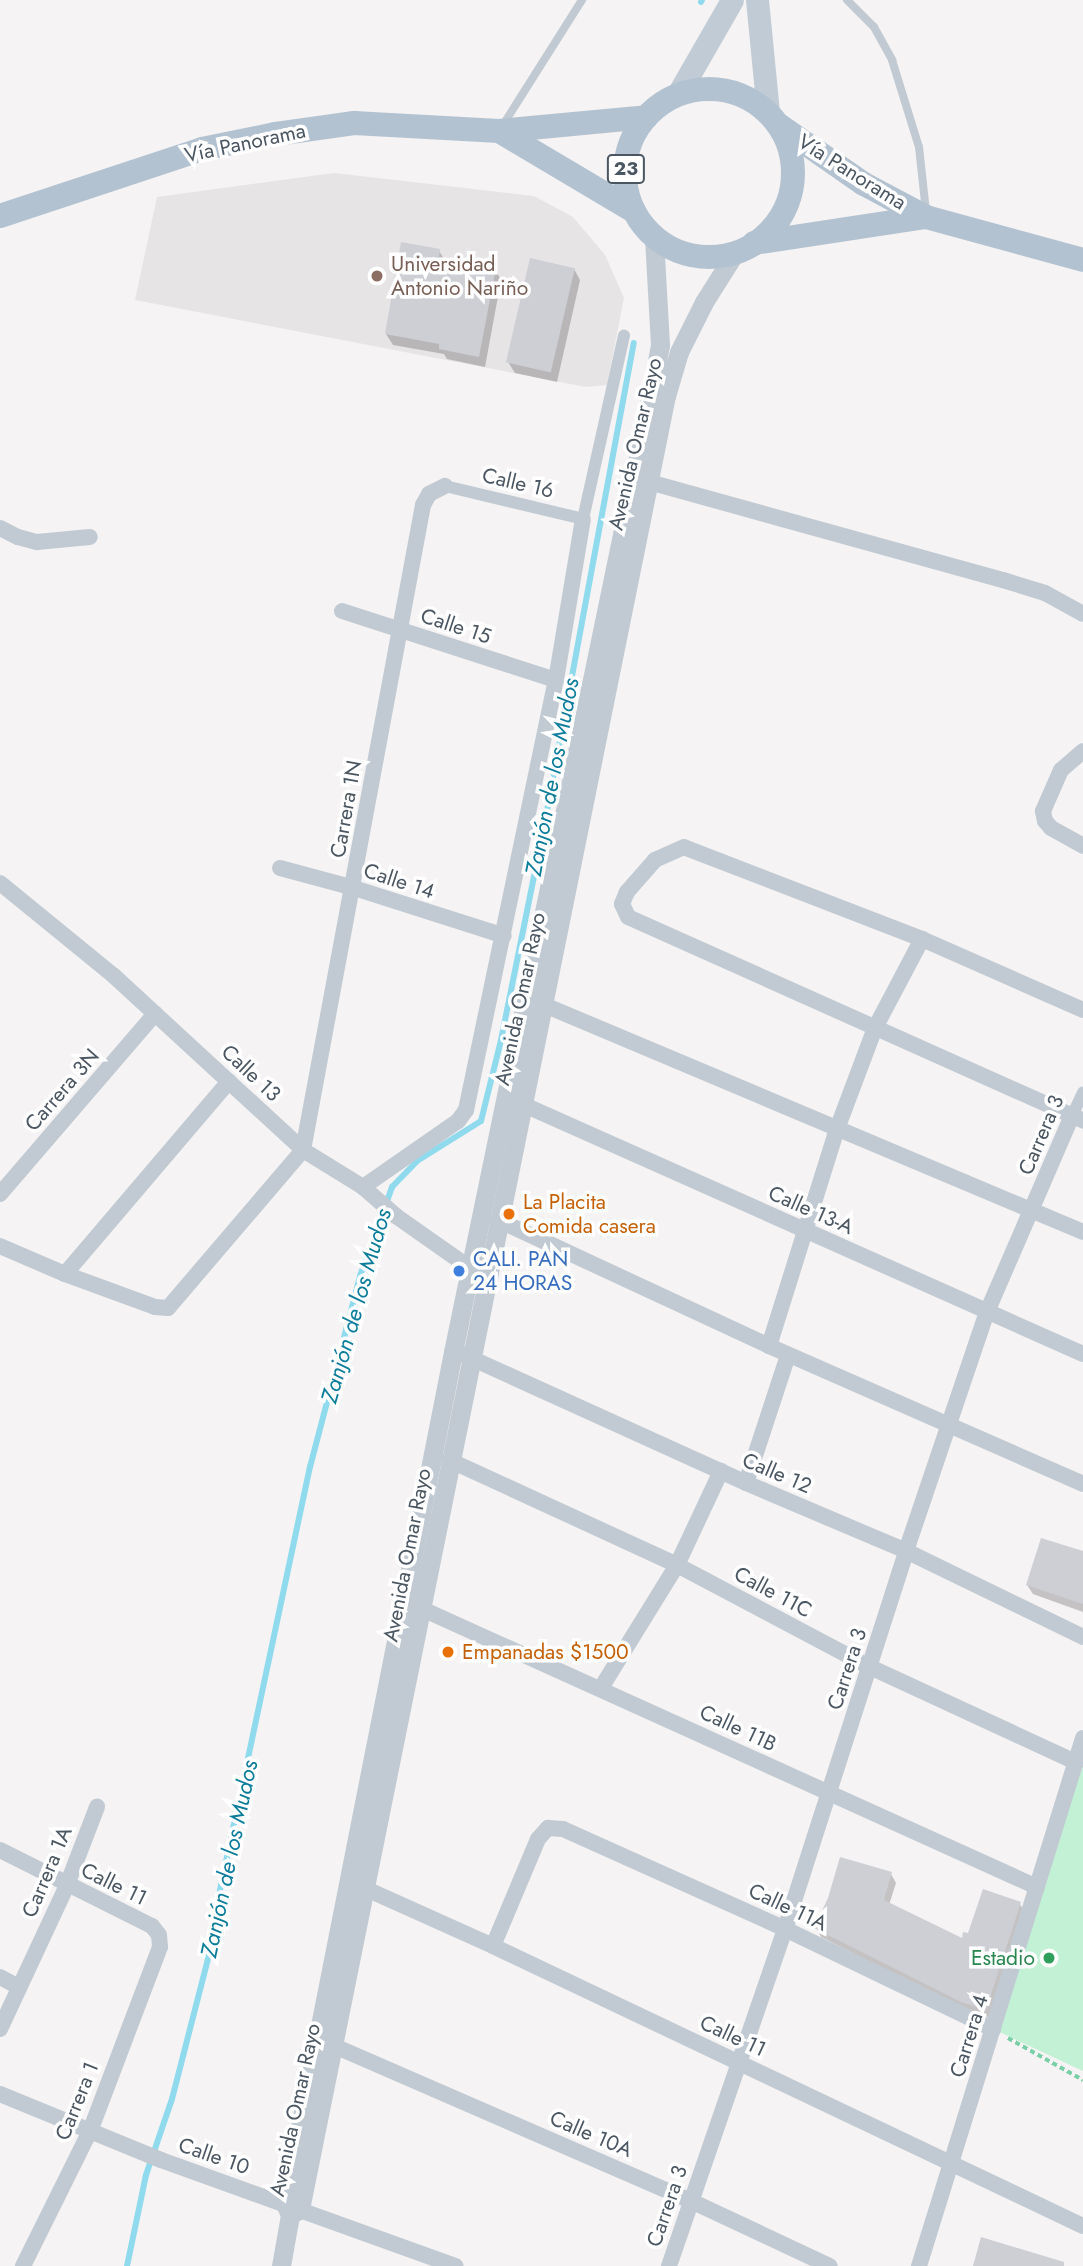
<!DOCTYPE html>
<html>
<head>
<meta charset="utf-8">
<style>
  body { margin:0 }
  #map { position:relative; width:1083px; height:2266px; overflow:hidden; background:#f5f3f3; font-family:Jost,sans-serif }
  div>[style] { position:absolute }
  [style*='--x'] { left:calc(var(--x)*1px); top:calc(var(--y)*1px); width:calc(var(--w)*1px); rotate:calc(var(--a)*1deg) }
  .education>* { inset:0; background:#e6e4e5 }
  .green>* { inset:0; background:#c3f1d5 }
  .shadow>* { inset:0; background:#0003 }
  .stream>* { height:6px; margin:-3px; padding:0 3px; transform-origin:3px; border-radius:3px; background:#90daee }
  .building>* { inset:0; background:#cdcfd5; transform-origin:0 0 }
  .path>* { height:3.5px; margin-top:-1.75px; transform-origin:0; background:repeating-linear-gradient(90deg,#7ad0a6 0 5px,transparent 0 8.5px) }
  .service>* { height:8px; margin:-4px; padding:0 4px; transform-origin:4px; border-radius:4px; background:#c1cad2 }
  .pedestrian>* { height:12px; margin:-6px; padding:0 6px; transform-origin:6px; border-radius:6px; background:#c1cad2 }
  .minor>* { height:16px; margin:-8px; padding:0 8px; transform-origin:8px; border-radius:8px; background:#c1cad2 }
  .tertiary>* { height:19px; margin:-9.5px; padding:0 9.5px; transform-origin:9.5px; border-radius:9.5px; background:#c1cad2 }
  .secondary>* { height:23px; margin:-11.5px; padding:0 11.5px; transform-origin:11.5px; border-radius:11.5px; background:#c1cbd6 }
  .primary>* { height:24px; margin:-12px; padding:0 12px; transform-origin:12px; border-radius:12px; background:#b3c2d1 }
  .primary>.ring { margin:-12px; padding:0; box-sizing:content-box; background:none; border:24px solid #b3c2d1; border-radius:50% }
  .dots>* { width:19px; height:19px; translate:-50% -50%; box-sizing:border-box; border:4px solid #fff; border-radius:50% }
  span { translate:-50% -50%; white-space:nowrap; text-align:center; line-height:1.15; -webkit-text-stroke:7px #fff; paint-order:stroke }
  .shield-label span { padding:2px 5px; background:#fff; border:2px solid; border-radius:5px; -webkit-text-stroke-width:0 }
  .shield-label { font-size:19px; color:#4a5661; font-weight:700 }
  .street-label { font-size:21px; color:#4a5661 }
  .education-label { font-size:21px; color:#785e54 }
  .left { translate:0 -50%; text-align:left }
  .food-label { font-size:21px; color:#c56008 }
  .shop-label { font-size:21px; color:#366cbe }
  .leisure-label { font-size:21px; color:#27864d }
  .right { translate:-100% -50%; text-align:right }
  .water-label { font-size:23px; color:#0c7c9b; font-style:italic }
</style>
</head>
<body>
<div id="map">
  <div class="education">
    <div style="clip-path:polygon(334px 173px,534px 196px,573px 217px,605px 255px,624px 298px,607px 385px,586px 387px,135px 300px,157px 197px)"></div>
  </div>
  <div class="green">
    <div style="clip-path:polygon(1083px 1738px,1083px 2071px,993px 2029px)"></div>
  </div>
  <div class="shadow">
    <div style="clip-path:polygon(439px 251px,444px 259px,495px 269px,501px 280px,485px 367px,447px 359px,444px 354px,393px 345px,386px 334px)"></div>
    <div style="clip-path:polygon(574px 269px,580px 280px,557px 382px,515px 373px,508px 362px)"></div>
    <div style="clip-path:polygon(1083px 1563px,1083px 1612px,1033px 1594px,1027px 1585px)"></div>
    <div style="clip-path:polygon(891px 1874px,896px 1883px,889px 1905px,963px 1940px,1020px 1904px,1025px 1913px,991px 2018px,968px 2011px,821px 1937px,816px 1928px)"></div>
  </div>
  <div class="stream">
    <div style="--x:701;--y:2;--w:2;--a:-63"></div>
    <div style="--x:127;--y:2266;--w:93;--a:-78.2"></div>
    <div style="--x:146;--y:2175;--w:80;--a:-71.1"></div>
    <div style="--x:172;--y:2099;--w:157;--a:-75.6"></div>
    <div style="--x:211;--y:1947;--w:43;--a:-82.1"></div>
    <div style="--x:217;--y:1904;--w:447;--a:-78"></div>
    <div style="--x:310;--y:1467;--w:197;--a:-75.3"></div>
    <div style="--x:360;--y:1276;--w:95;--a:-70.2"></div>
    <div style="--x:392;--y:1187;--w:36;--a:-46"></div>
    <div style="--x:417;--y:1161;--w:75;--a:-32"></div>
    <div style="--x:481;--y:1121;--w:83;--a:-76.1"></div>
    <div style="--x:501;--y:1040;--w:234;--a:-78.6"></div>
    <div style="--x:547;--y:811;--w:476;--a:-79.5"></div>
  </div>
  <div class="building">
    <div style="clip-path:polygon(401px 242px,440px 249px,439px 257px,496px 268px,479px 357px,439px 349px,439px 344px,385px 334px)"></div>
    <div style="left:530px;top:258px;width:46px;height:107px;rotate:13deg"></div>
    <div style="clip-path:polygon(1041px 1538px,1083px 1551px,1083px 1604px,1026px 1585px)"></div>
    <div style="clip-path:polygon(840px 1857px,892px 1872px,884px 1900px,962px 1938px,963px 1932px,968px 1933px,983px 1889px,1021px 1902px,986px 2010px,961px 2002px,814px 1928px,828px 1898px)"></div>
    <div style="clip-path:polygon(981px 2237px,1064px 2262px,1064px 2266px,973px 2266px)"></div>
  </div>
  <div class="path">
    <div style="--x:1008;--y:2038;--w:86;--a:29.2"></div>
  </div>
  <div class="service">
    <div style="--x:847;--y:0;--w:38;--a:45"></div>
    <div style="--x:874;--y:27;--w:38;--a:61"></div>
    <div style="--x:892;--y:60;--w:91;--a:72.8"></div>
    <div style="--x:919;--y:147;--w:64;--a:83.8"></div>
    <div style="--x:503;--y:125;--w:148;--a:-57.7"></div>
  </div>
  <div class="pedestrian">
    <div style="--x:445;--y:486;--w:142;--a:13.4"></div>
    <div style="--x:583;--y:519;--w:188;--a:-77.4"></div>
    <div style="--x:1072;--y:1116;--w:26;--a:-65"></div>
  </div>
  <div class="minor">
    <div style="--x:649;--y:482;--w:367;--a:15.5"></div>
    <div style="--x:1003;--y:580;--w:44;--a:17.2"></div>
    <div style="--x:1045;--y:593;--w:43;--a:28.9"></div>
    <div style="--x:0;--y:528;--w:20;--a:27"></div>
    <div style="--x:18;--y:537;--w:20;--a:15"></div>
    <div style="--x:37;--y:542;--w:53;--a:-5.4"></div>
    <div style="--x:342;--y:611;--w:225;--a:17.9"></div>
    <div style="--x:1083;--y:751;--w:29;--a:139"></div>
    <div style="--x:1061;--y:770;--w:45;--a:113.7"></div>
    <div style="--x:1043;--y:811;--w:10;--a:79"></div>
    <div style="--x:1045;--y:821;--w:9;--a:49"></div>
    <div style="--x:1051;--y:828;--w:37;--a:29"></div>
    <div style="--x:280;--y:868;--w:77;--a:15.1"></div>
    <div style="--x:354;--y:888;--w:157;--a:17.7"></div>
    <div style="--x:0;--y:883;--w:147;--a:39.2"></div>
    <div style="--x:114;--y:976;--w:257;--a:42.6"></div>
    <div style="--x:303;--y:1150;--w:70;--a:31.7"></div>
    <div style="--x:363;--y:1187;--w:44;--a:41.3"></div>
    <div style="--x:396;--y:1216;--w:90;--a:35.1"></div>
    <div style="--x:470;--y:1268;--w:11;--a:10"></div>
    <div style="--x:542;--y:1004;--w:587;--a:22.85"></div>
    <div style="--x:1083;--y:1010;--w:176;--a:-156.2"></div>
    <div style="--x:922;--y:939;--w:255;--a:-158.9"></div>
    <div style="--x:684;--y:847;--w:32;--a:156"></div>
    <div style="--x:655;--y:860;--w:43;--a:131.2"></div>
    <div style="--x:627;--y:892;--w:13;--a:113"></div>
    <div style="--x:622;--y:904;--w:14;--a:65"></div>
    <div style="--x:628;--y:917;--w:499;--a:24.1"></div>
    <div style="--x:522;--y:1104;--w:614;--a:24.02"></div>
    <div style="--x:363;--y:1187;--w:116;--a:-34.8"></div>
    <div style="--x:458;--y:1121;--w:14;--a:-54"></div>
    <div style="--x:466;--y:1110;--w:439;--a:-78.2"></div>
    <div style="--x:556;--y:680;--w:163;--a:-80.5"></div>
    <div style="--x:0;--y:1194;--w:238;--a:-49.3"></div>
    <div style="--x:498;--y:1220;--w:299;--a:24.9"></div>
    <div style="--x:769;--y:1346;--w:343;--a:23.7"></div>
    <div style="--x:0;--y:1246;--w:71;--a:23.3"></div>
    <div style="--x:65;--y:1274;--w:253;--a:-49.6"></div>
    <div style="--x:65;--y:1274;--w:96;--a:20.1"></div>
    <div style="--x:155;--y:1307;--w:13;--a:4"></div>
    <div style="--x:168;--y:1308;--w:208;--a:-49.5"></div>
    <div style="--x:303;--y:1150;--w:656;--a:-79.46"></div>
    <div style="--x:423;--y:505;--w:13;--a:-61"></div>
    <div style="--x:429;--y:494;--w:18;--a:-27"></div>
    <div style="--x:769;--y:1346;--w:227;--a:-72.6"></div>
    <div style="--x:837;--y:1129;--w:108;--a:-69.4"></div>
    <div style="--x:875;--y:1028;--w:101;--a:-62.2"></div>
    <div style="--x:462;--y:1354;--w:312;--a:24.4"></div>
    <div style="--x:746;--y:1483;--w:174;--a:23"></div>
    <div style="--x:906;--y:1551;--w:197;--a:25.9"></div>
    <div style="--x:449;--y:1460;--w:251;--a:24.7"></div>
    <div style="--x:677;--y:1565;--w:218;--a:27.9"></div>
    <div style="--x:870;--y:1667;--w:227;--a:24.8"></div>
    <div style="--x:746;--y:1483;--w:135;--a:-71.8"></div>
    <div style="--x:420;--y:1608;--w:677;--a:24.33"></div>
    <div style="--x:601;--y:1688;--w:145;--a:-58.3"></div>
    <div style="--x:677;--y:1565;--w:104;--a:-64.9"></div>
    <div style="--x:0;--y:1850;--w:170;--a:26.6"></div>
    <div style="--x:152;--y:1926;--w:11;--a:52"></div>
    <div style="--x:159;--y:1935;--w:12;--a:85"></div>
    <div style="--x:160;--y:1947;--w:195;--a:110.8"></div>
    <div style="--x:91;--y:2129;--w:153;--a:116.4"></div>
    <div style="--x:364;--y:1888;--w:141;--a:24.2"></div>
    <div style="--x:493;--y:1946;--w:653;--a:25.39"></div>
    <div style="--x:493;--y:1946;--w:116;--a:-67.2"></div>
    <div style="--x:538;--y:1839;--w:15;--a:-48"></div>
    <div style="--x:548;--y:1828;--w:15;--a:4"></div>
    <div style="--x:563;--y:1829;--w:243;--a:24.2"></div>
    <div style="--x:785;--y:1929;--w:231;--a:25.7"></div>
    <div style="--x:0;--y:1977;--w:21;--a:28"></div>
    <div style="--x:0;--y:2029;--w:159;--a:-65"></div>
    <div style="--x:67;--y:1885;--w:84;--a:-69"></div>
    <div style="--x:332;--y:2045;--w:391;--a:23.5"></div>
    <div style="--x:691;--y:2201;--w:153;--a:25.1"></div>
    <div style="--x:0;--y:2094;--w:174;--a:22.3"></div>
    <div style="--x:161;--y:2160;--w:313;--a:19.8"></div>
    <div style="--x:669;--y:2266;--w:356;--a:-71"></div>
    <div style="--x:785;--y:1929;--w:397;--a:-72.2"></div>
    <div style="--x:906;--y:1551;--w:252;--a:-71.3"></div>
    <div style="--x:987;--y:1312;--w:214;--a:-66.6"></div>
    <div style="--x:919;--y:2266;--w:553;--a:-72.74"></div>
  </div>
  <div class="tertiary">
    <div style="--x:290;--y:2215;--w:12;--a:-31"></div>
    <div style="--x:300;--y:2209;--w:1850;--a:-78.59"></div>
    <div style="--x:666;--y:396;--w:46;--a:-73.5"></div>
    <div style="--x:679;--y:352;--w:56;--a:-63.4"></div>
    <div style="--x:704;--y:302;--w:58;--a:-57.7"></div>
    <div style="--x:290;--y:2215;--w:13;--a:-113"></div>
    <div style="--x:285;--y:2203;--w:867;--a:-78.83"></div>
    <div style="--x:453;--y:1352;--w:978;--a:-78.32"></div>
    <div style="--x:651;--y:394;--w:50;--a:-79.6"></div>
    <div style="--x:660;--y:345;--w:108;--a:-93.2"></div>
    <div style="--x:281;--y:2266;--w:52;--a:-80"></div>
  </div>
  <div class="secondary">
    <div style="--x:757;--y:0;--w:114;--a:84.4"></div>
    <div style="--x:678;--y:94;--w:108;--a:-60.1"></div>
  </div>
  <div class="primary">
    <div class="ring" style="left:625px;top:89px;width:144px;height:144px"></div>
    <div style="--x:779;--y:125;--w:103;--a:34.8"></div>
    <div style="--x:864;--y:184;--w:70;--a:28"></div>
    <div style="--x:926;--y:217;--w:163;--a:15.3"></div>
    <div style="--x:499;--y:131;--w:157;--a:30.7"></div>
    <div style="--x:0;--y:216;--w:213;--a:-18.3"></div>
    <div style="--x:202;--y:149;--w:76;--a:-11.5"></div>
    <div style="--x:276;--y:134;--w:79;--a:-8"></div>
    <div style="--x:354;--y:123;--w:145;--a:3.2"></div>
    <div style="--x:499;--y:131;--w:148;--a:-5.4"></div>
    <div style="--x:754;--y:243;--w:174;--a:-8.6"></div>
  </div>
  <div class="dots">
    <div style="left:377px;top:276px;background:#8d6e63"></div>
    <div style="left:509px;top:1214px;background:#e8710a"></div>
    <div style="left:459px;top:1271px;background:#3f7fe0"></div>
    <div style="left:448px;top:1652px;background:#e8710a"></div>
    <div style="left:1049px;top:1958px;background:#2e9e5b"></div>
  </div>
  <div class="shield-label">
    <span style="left:626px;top:169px">23</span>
  </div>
  <div class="street-label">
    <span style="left:245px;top:143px;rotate:-12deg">Vía Panorama</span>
    <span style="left:852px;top:172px;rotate:32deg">Vía Panorama</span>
    <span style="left:635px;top:444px;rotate:-77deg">Avenida Omar Rayo</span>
    <span style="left:518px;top:483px;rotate:13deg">Calle 16</span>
    <span style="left:456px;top:626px;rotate:18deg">Calle 15</span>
    <span style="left:346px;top:809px;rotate:-80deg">Carrera 1N</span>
    <span style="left:399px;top:881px;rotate:18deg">Calle 14</span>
    <span style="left:520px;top:999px;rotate:-78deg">Avenida Omar Rayo</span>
    <span style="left:251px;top:1073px;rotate:43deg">Calle 13</span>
    <span style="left:62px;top:1090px;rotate:-49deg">Carrera 3N</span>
    <span style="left:1041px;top:1135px;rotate:-67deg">Carrera 3</span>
    <span style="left:811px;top:1210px;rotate:24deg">Calle 13-A</span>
    <span style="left:777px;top:1473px;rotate:23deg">Calle 12</span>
    <span style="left:407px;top:1555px;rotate:-79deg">Avenida Omar Rayo</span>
    <span style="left:773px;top:1592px;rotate:28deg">Calle 11C</span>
    <span style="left:847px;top:1669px;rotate:-72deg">Carrera 3</span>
    <span style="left:738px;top:1728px;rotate:25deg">Calle 11B</span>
    <span style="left:47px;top:1872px;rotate:-67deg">Carrera 1A</span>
    <span style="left:114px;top:1884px;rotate:26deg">Calle 11</span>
    <span style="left:788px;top:1907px;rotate:25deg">Calle 11A</span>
    <span style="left:733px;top:2036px;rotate:25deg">Calle 11</span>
    <span style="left:969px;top:2036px;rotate:-73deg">Carrera 4</span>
    <span style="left:77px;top:2101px;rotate:-68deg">Carrera 1</span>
    <span style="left:295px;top:2110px;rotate:-78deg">Avenida Omar Rayo</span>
    <span style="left:591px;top:2134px;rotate:23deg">Calle 10A</span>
    <span style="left:214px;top:2156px;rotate:19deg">Calle 10</span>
    <span style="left:667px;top:2206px;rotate:-71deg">Carrera 3</span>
  </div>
  <div class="education-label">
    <span class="left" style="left:391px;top:276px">Universidad<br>Antonio Nariño</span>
  </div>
  <div class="food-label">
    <span class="left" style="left:523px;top:1214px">La Placita<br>Comida casera</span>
    <span class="left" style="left:462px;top:1652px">Empanadas $1500</span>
  </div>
  <div class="shop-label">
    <span class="left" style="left:473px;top:1271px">CALI. PAN<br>24 HORAS</span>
  </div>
  <div class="leisure-label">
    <span class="right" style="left:1035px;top:1958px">Estadio</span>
  </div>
  <div class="water-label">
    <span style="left:552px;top:777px;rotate:-79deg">Zanjón de los Mudos</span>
    <span style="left:356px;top:1306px;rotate:-74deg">Zanjón de los Mudos</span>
    <span style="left:229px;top:1859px;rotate:-78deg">Zanjón de los Mudos</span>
  </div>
</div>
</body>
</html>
